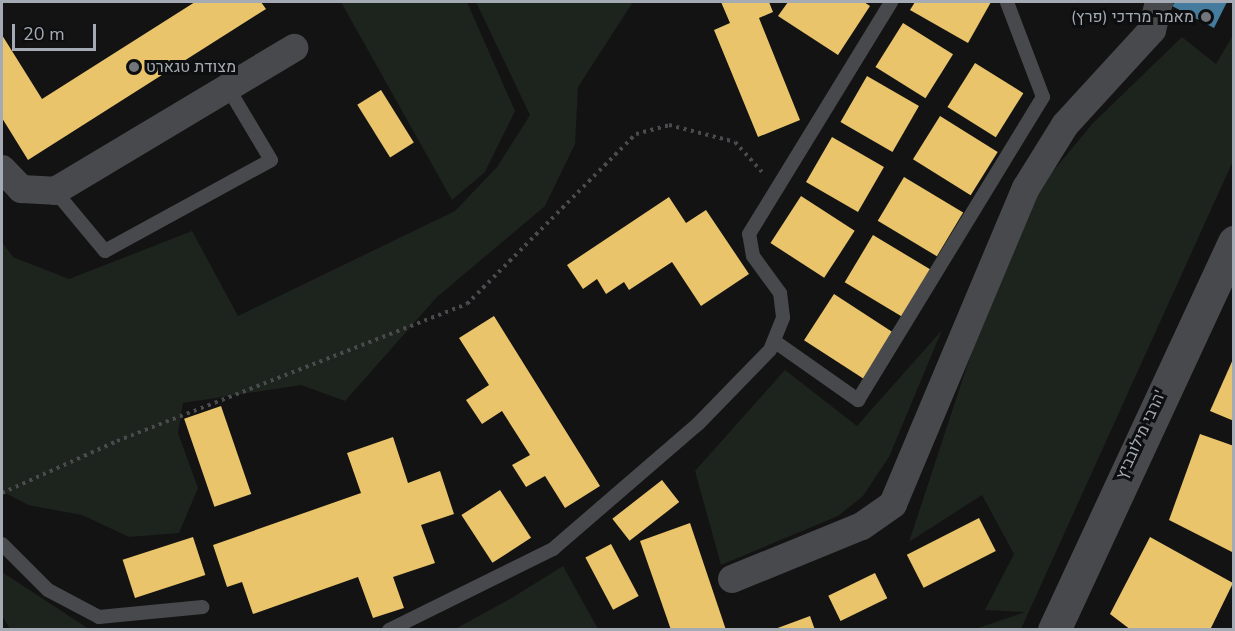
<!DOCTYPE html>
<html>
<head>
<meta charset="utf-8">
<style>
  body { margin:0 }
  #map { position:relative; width:1235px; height:631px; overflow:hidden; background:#131313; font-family:"Nunito Sans",Heebo,sans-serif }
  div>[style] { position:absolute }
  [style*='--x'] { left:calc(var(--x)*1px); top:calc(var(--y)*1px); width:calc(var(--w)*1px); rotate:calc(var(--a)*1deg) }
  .green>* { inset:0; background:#1d231d }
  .homes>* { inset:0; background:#e9c46a; transform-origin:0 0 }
  .public>* { inset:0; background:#457b9d }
  .path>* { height:4px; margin-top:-2px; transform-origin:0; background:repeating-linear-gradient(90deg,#494b4e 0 3px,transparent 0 7.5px) }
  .service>* { height:14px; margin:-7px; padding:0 7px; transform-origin:7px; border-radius:7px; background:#48494c }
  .minor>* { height:28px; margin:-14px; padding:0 14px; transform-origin:14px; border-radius:14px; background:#48494c }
  .tertiary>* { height:33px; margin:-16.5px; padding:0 16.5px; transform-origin:16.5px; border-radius:16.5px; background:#48494c }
  .dots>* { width:16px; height:16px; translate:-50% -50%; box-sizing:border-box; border:3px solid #0d0e0f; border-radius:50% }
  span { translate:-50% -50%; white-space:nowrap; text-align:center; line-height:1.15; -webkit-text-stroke:6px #0d0e0f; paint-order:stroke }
  .poi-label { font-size:16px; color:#a5abb4 }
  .right { translate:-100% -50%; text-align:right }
  .left { translate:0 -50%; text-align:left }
  .street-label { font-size:16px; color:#a5abb4 }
  .frame { position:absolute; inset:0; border:3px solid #a5abb4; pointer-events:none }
  .scale { position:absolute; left:12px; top:24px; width:84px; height:27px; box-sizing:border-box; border:3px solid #a5abb4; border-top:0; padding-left:8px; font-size:18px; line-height:21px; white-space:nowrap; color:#a5abb4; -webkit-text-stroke:4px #0d0e0f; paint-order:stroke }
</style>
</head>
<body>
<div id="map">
  <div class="green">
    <div style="clip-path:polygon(341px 2px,467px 2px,515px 111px,485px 172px,452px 200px)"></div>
    <div style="clip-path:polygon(476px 2px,633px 2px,578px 87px,575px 144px,545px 206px,437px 297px,345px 401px,301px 385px,183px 403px,178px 433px,198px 488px,179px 533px,129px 537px,82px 515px,28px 505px,2px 491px,2px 242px,13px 257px,69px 279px,192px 231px,238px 316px,455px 211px,497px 167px,530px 115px)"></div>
    <div style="clip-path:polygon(1233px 35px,1233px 161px,1021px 629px,975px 629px,1025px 612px,985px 610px,1014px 554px,982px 495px,909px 542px,991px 293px,1035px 193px,1093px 123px,1182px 37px,1216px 64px)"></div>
    <div style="clip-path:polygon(942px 330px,889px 457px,863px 496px,838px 516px,721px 565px,695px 471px,785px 370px,857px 426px)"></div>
    <div style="clip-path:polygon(563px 566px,598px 629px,455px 629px,510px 599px)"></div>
    <div style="clip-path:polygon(2px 572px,89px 629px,10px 629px,2px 616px)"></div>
  </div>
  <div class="homes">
    <div style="clip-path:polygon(195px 2px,261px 2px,266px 9px,28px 160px,2px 118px,2px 35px,42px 99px)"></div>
    <div style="clip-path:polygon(721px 2px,769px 2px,773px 12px,759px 18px,800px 120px,758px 137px,714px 30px,730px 23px)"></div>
    <div style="clip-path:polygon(788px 2px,864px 2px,870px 6px,838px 55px,778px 16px)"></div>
    <div style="clip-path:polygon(915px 2px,991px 2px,968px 43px,910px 10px)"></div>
    <div style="left:903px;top:23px;width:59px;height:52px;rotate:32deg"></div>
    <div style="left:975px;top:63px;width:57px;height:52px;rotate:32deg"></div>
    <div style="left:867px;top:76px;width:60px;height:53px;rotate:30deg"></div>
    <div style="left:381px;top:90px;width:62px;height:28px;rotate:58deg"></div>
    <div style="left:940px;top:116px;width:68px;height:51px;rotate:32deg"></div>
    <div style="left:832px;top:137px;width:60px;height:52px;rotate:30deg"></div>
    <div style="left:904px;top:177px;width:69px;height:51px;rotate:31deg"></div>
    <div style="left:801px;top:196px;width:64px;height:56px;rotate:33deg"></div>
    <div style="clip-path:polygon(669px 197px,686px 223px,706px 210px,749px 274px,701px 306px,672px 262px,629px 290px,624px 282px,606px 294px,597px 279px,583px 289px,567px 265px)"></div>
    <div style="left:873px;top:235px;width:69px;height:55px;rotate:31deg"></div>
    <div style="left:834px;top:294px;width:71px;height:55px;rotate:33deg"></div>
    <div style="clip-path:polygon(494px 316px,600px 486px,565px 508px,545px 476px,526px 487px,512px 465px,530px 455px,502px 411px,482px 424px,466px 400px,489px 385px,459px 338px)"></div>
    <div style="clip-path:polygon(1234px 357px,1234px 421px,1210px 411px)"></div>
    <div style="left:221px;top:406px;width:93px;height:39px;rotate:71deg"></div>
    <div style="clip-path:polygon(1200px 434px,1234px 446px,1234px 553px,1169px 520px)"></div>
    <div style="clip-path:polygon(393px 437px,408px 483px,440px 471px,454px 514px,421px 525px,435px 563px,393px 577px,404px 608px,373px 618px,358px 577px,253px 614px,242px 582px,227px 587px,213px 545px,361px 493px,347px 453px)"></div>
    <div style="left:662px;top:480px;width:28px;height:63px;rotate:52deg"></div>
    <div style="left:500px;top:490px;width:57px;height:46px;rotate:57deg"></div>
    <div style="left:979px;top:518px;width:37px;height:81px;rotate:63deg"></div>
    <div style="clip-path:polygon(690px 523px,726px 630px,671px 630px,640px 541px)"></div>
    <div style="left:193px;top:537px;width:40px;height:74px;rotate:72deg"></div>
    <div style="clip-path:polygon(1150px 537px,1233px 583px,1210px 630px,1131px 630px,1110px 614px)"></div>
    <div style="left:611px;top:544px;width:59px;height:29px;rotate:62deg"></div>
    <div style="left:875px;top:573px;width:28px;height:52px;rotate:64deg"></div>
    <div style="clip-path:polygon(810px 616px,815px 630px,775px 630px,775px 629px)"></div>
  </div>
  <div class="public">
    <div style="clip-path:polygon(1175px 2px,1227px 2px,1214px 28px,1172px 6px)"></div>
  </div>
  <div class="path">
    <div style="--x:2;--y:493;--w:126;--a:-24.3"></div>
    <div style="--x:117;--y:441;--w:376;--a:-21.4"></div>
    <div style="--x:467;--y:304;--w:240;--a:-45.2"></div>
    <div style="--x:636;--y:134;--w:34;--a:-15"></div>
    <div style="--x:669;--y:125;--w:68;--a:14.4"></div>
    <div style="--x:735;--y:142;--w:40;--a:48"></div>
  </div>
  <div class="service">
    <div style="--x:55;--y:191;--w:78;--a:50.2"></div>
    <div style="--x:105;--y:251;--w:189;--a:-28.7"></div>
    <div style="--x:271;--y:160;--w:84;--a:-120.8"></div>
    <div style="--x:774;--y:341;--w:103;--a:35.1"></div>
    <div style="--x:858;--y:400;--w:355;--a:-58.6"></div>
    <div style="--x:1043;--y:97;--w:102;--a:-110.8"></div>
    <div style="--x:2;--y:544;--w:65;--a:45"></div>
    <div style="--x:48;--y:590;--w:58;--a:27.9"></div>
    <div style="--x:99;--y:617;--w:104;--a:-5.5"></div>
    <div style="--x:389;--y:630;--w:183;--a:-26.3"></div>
    <div style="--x:553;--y:549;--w:191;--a:-40.8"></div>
    <div style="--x:698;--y:424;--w:103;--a:-45.8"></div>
    <div style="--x:770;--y:350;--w:35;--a:-68"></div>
    <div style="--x:783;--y:317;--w:24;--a:-97"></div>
    <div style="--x:780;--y:293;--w:46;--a:-126.1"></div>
    <div style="--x:753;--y:256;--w:22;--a:-100"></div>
    <div style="--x:749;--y:234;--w:272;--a:-58.5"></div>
  </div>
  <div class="minor">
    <div style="--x:2;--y:169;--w:28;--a:46"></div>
    <div style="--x:21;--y:189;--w:34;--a:3"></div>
    <div style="--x:55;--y:191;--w:279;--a:-30.9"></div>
    <div style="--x:732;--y:579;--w:140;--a:-22.2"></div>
    <div style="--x:862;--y:526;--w:38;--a:-35"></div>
    <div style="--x:893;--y:504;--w:343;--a:-67.2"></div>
    <div style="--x:1026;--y:188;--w:74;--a:-58.2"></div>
    <div style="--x:1065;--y:125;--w:129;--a:-47.5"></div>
    <div style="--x:1152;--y:30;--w:29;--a:-76"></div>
  </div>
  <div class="tertiary">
    <div style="--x:1054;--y:630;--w:428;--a:-65.1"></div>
  </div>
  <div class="dots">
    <div style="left:1206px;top:17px;background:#72767c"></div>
    <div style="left:134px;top:67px;background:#72767c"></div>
  </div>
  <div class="poi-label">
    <span class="right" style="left:1194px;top:17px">מאמר מרדכי (פרץ)</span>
    <span class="left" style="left:146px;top:67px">מצודת טגארט</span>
  </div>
  <div class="street-label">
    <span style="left:1141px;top:435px;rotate:-65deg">הרבי מילובביץ'</span>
  </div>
  <div class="frame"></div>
  <div class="scale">20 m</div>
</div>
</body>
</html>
